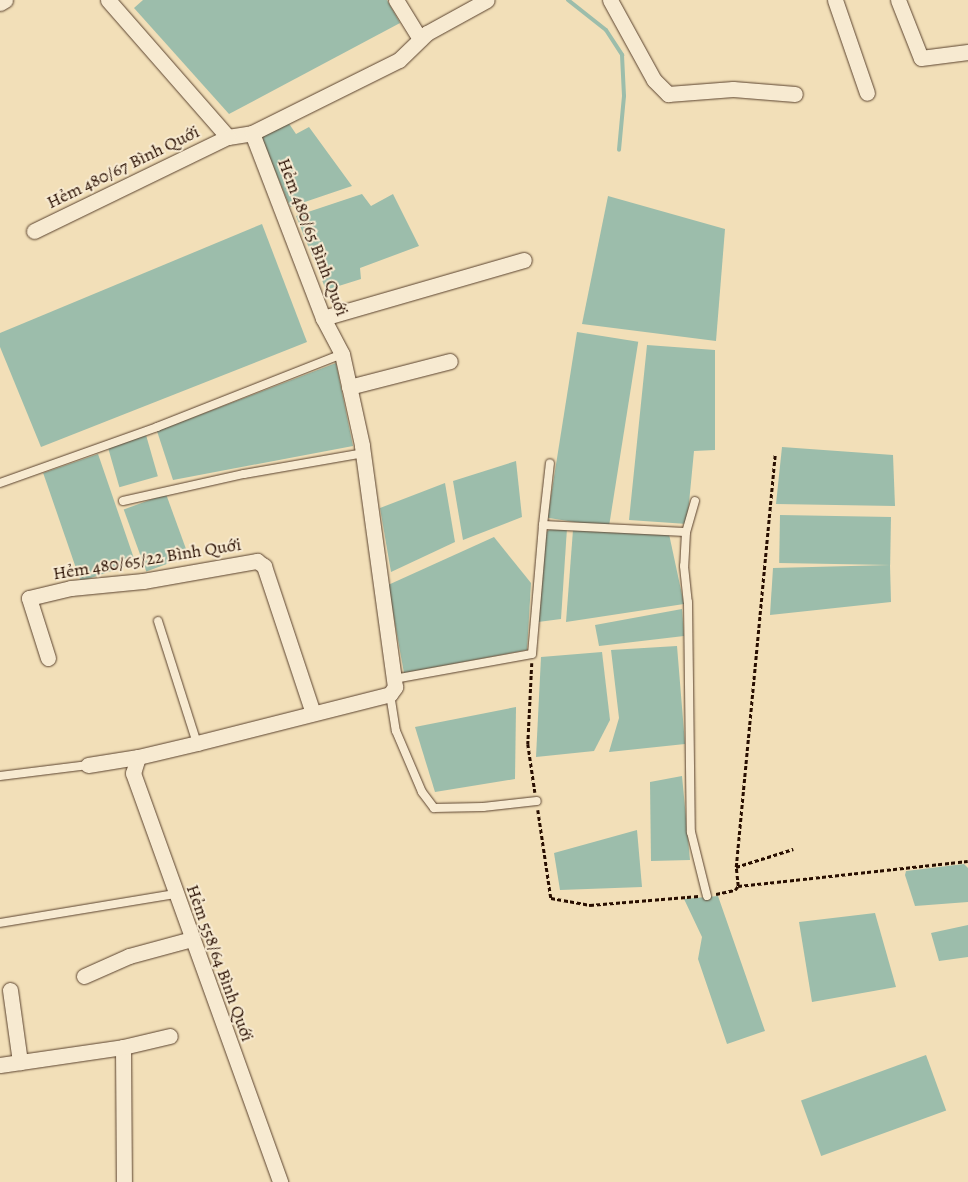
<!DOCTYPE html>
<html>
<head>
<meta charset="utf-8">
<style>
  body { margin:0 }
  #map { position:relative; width:968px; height:1182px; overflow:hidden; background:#f2dfb8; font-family:Alegreya,serif }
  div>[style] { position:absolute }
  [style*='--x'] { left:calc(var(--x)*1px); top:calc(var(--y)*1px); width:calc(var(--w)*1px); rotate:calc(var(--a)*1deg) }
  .water>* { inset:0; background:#9cbdab; transform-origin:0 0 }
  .stream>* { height:4px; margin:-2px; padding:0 2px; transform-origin:2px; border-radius:2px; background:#9cbdab }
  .path>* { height:2.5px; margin-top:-1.25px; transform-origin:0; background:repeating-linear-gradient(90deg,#280e00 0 4px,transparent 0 6.5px) }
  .roads { filter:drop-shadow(0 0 1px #5a422e) drop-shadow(0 0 1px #5a422e) }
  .lane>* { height:8px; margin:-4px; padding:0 4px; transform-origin:4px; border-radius:4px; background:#f7ead1 }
  .street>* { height:15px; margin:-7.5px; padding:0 7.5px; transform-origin:7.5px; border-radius:7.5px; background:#f7ead1 }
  span { translate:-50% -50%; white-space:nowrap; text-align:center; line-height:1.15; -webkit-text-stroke:4px #f7ead1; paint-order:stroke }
  .street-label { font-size:18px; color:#280e00 }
</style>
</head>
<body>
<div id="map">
  <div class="water">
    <div style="clip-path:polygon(143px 0,387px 0,400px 23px,229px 114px,134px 8px)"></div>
    <div style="clip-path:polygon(288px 122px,296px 134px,309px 127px,352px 186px,290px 207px,260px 134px)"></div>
    <div style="clip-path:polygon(362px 194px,371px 206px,393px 194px,419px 246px,360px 268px,361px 279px,326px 290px,296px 216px)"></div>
    <div style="clip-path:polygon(608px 196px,725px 229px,716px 341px,582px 324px)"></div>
    <div style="clip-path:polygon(262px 224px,307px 342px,41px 447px,0 347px,0 333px)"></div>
    <div style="left:577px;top:332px;width:62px;height:188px;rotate:9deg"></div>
    <div style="clip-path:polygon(647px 345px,715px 350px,715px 450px,694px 451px,687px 524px,629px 520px)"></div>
    <div style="clip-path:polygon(336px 363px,353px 446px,173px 480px,157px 431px)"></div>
    <div style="left:146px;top:435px;width:43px;height:40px;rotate:74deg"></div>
    <div style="clip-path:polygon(782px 447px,893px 455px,895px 506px,776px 504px)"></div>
    <div style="left:98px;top:454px;width:115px;height:58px;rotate:71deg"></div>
    <div style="clip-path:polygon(516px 461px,522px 517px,463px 540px,453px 481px)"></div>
    <div style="clip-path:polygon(445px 483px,455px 542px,391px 572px,380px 508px)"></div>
    <div style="left:166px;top:494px;width:66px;height:45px;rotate:70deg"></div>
    <div style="left:780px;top:515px;width:111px;height:48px;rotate:1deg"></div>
    <div style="clip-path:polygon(552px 528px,567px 528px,561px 619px,538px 622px,545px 533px)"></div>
    <div style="clip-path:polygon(573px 530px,669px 534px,684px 604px,566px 622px)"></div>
    <div style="clip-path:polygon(494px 537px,531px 583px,527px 650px,404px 673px,388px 585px)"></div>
    <div style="clip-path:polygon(890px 565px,891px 602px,770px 615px,773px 568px)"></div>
    <div style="clip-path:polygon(682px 609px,684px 636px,599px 646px,595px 625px)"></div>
    <div style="clip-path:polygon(677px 646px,685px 744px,609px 752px,619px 718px,611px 650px)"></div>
    <div style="clip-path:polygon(602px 652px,610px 720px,594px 751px,536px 757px,541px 657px)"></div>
    <div style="clip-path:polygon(516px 707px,515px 779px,435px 792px,415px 727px)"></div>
    <div style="clip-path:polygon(682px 776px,690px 860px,651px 861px,650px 782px)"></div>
    <div style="clip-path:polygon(637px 830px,642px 887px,560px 890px,554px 853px)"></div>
    <div style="clip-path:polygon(964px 864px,968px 868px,968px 902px,915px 906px,905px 875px,906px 871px)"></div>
    <div style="clip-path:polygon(718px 896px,765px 1031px,727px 1044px,698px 959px,702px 937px,684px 899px)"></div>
    <div style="clip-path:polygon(875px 913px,896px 987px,812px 1002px,799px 922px)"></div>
    <div style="clip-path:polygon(968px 925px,968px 957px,939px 961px,931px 933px)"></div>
    <div style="left:926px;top:1055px;width:59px;height:133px;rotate:70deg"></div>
  </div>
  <div class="stream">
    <div style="--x:568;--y:0;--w:48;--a:38.3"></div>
    <div style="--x:606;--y:30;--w:30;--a:57"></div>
    <div style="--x:622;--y:55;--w:41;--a:87.2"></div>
    <div style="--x:624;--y:96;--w:54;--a:95.3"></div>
  </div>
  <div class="path">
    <div style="--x:532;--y:663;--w:81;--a:92.8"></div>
    <div style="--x:528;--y:744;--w:49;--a:81.7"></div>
    <div style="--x:538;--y:810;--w:89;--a:81.6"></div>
    <div style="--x:551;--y:898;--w:40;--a:10"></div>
    <div style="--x:590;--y:905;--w:109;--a:-4.7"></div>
    <div style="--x:736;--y:867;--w:60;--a:-17.5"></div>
    <div style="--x:738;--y:886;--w:231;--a:-6.2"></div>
    <div style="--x:716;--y:894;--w:19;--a:-12"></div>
    <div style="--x:735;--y:890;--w:5;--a:-53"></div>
    <div style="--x:738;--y:886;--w:19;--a:-96"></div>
    <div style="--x:736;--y:867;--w:416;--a:-84.6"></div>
  </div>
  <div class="roads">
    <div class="lane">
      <div style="--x:0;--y:483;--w:167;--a:-19.6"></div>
      <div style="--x:157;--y:427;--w:199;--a:-21.5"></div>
      <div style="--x:123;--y:501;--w:124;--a:-12.6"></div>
      <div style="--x:244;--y:474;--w:122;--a:-9.9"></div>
      <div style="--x:695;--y:501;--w:32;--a:106"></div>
      <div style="--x:686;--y:532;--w:34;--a:93"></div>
      <div style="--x:684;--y:566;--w:36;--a:84"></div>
      <div style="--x:688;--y:602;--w:230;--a:89.3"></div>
      <div style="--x:691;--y:832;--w:66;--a:76"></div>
      <div style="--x:543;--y:525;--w:62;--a:-83.6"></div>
      <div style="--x:158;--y:621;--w:128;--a:72.3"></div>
      <div style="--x:394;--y:679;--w:140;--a:-10.3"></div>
      <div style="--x:532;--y:654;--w:129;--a:-85.1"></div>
      <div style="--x:543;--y:525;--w:143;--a:2.8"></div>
      <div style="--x:390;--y:694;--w:37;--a:81"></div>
      <div style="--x:396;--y:731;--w:66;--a:66.9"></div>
      <div style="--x:422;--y:792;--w:20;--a:53"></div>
      <div style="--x:434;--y:808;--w:49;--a:-1.2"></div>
      <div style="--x:483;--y:807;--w:54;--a:-6.3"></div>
      <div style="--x:0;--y:776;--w:89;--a:-7.1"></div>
      <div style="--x:0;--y:923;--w:178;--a:-9.4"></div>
    </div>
    <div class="street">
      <div style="--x:108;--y:0;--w:182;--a:48.8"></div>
      <div style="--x:228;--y:137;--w:24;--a:-9"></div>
      <div style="--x:252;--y:133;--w:164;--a:-26.4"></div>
      <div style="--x:399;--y:60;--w:39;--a:-44"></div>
      <div style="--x:427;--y:33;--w:68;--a:-28.8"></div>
      <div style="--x:396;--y:0;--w:46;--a:58.4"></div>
      <div style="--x:610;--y:0;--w:91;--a:61.2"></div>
      <div style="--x:654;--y:80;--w:20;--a:45"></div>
      <div style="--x:668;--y:94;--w:65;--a:-4.4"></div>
      <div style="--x:733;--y:89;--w:62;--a:4.6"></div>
      <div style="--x:835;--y:0;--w:98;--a:71"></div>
      <div style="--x:898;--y:0;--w:62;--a:68.4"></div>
      <div style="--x:921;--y:58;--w:47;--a:-7.3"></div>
      <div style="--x:0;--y:3;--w:6;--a:-31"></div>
      <div style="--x:34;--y:231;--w:216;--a:-25.9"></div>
      <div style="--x:323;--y:318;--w:209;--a:-16.1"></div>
      <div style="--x:349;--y:387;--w:104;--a:-14.4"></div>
      <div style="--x:48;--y:658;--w:63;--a:-107.6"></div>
      <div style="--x:29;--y:598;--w:43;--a:-13.4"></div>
      <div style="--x:71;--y:588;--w:72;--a:-5.6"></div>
      <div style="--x:143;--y:581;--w:116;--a:-10"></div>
      <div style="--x:257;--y:561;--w:9;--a:36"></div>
      <div style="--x:264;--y:566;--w:155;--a:71.6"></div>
      <div style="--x:138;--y:757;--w:17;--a:107"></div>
      <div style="--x:133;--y:773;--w:435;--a:70.2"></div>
      <div style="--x:88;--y:765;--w:51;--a:-9.1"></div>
      <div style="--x:138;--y:757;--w:61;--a:-13.3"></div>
      <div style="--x:197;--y:743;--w:199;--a:-14.2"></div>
      <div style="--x:390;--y:694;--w:9;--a:-54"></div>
      <div style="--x:395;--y:687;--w:244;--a:-97.8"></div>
      <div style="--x:362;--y:445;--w:93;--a:-102.4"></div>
      <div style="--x:342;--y:354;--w:41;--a:-117.8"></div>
      <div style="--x:323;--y:318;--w:198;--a:-111"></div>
      <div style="--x:84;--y:976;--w:49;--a:-24"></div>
      <div style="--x:129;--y:956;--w:65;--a:-15.1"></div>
      <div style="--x:10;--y:990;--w:73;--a:82.1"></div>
      <div style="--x:123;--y:1047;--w:135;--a:89.6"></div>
      <div style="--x:0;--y:1065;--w:124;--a:-8.3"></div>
      <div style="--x:123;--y:1047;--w:48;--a:-13.2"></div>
    </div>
  </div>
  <div class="street-label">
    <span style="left:123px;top:167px;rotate:-26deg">Hẻm 480/67 Bình Quới</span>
    <span style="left:313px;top:237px;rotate:69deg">Hẻm 480/65 Bình Quới</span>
    <span style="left:147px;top:559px;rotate:-9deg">Hẻm 480/65/22 Bình Quới</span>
    <span style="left:220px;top:963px;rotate:70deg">Hẻm 558/64 Bình Quới</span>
  </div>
</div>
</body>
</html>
